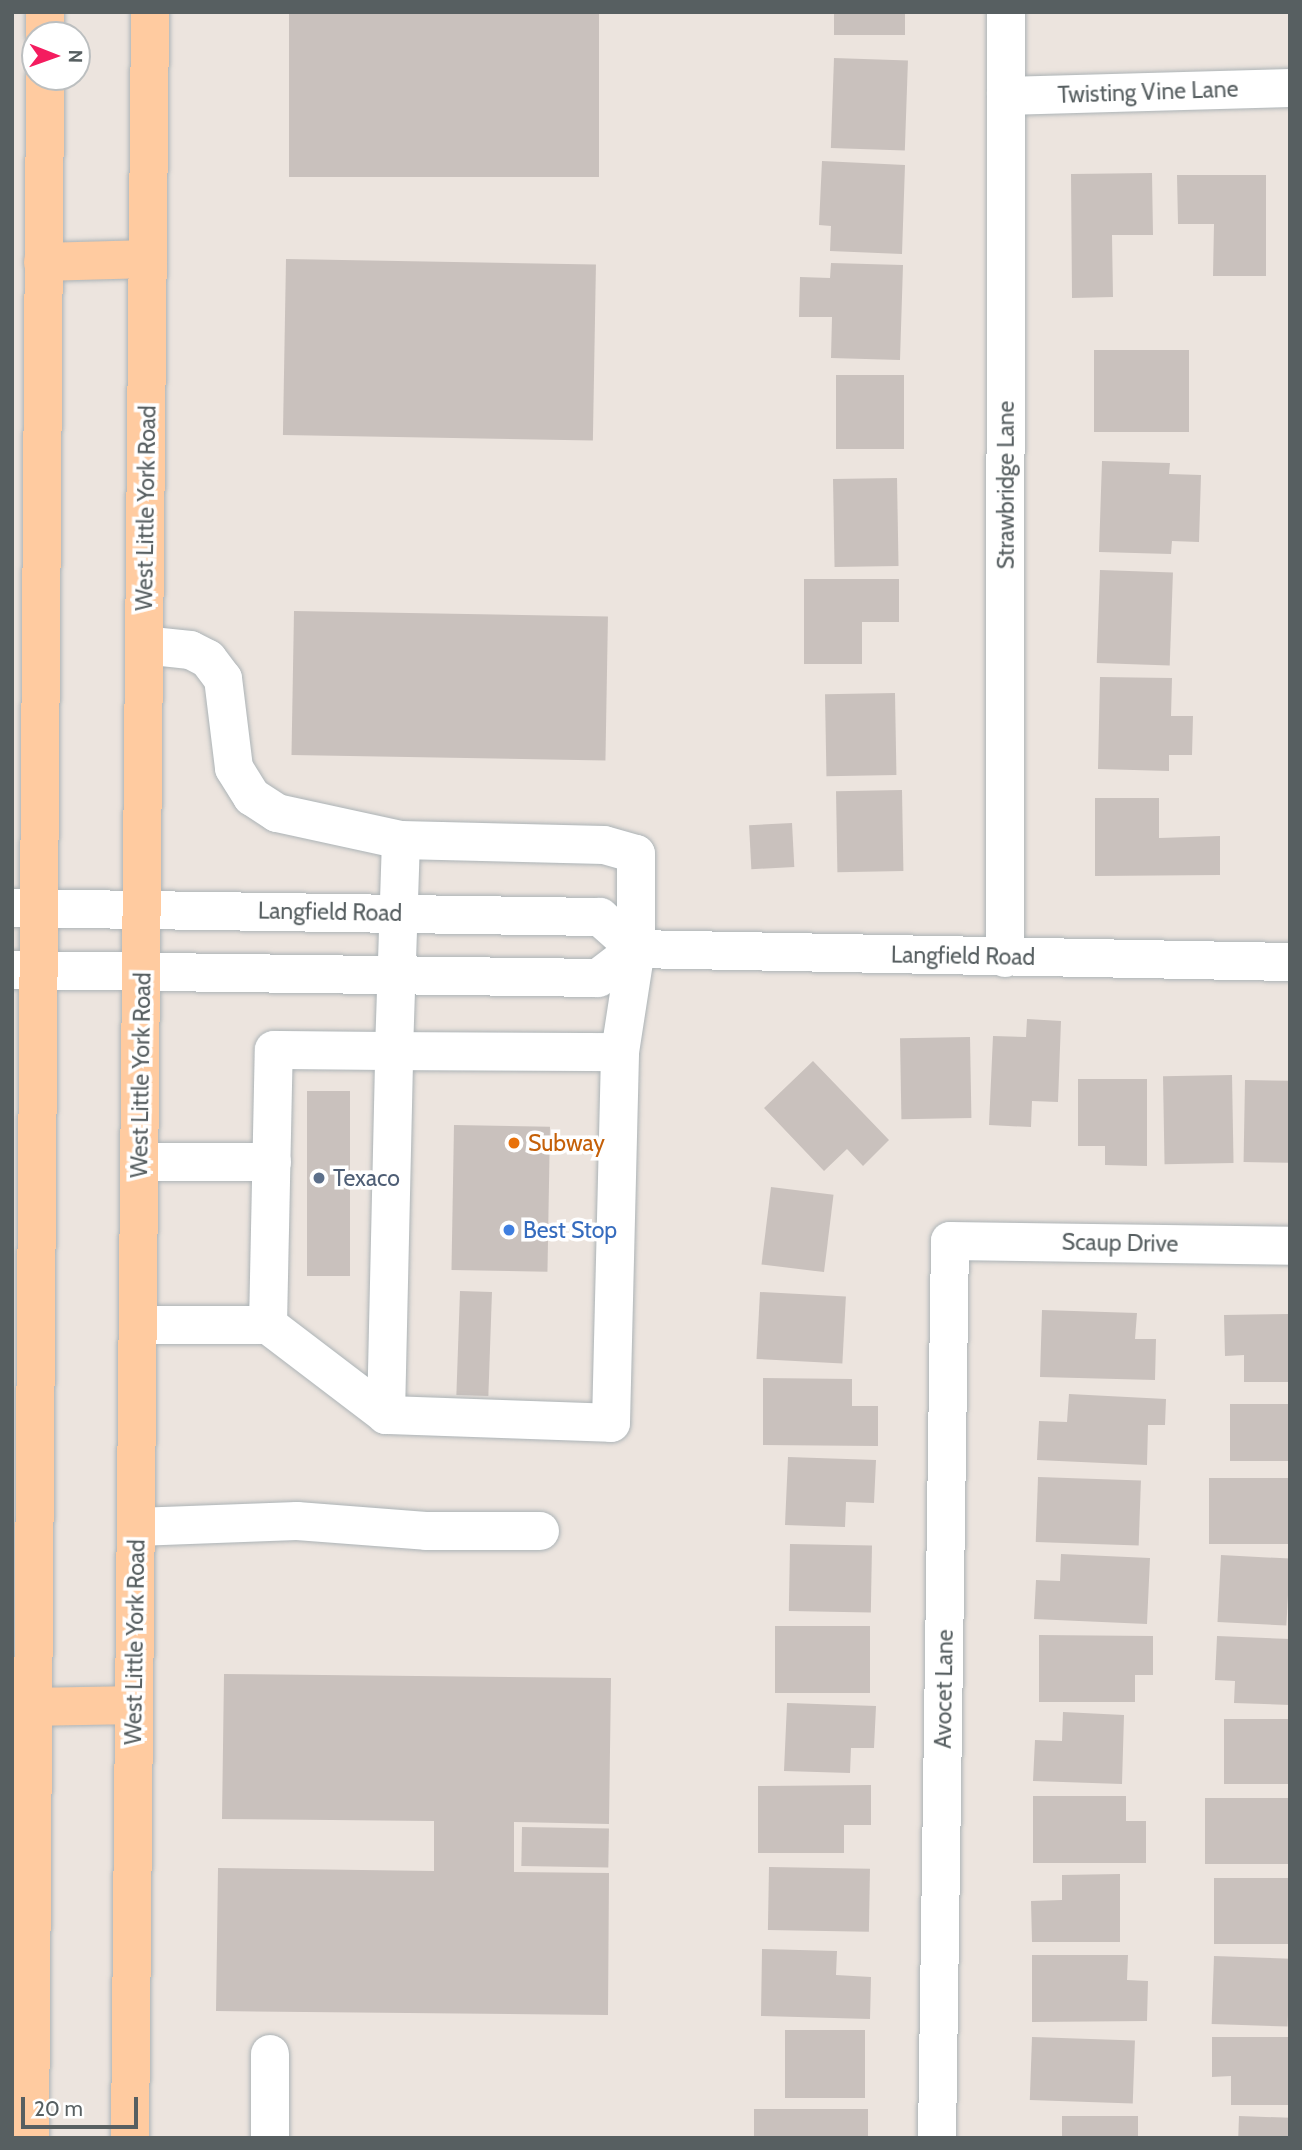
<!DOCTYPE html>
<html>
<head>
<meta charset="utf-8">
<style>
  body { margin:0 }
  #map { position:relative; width:1302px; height:2150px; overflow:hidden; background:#ece4de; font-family:Cabin,sans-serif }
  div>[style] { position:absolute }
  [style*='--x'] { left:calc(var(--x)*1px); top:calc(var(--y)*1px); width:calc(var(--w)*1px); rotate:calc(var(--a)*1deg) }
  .building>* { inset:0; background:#c9c1bd; transform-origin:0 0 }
  .roads { filter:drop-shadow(0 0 2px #acb3b6) drop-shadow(0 0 2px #acb3b6) }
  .minor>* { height:38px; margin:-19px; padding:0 19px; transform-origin:19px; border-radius:19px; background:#fff }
  .major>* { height:38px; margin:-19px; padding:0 19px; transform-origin:19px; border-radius:19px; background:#ffcba0 }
  .dots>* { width:19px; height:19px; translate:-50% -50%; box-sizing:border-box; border:4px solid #fff; border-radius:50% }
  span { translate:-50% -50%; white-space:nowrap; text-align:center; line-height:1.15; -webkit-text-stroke:7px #fff; paint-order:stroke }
  .street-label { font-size:23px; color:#575f61 }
  .food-label { font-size:23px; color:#c56008 }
  .left { translate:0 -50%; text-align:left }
  .service-label { font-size:23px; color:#4e5e75 }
  .shop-label { font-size:23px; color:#366cbe }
  .frame { position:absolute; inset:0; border:14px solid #575f61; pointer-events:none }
  .north { position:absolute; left:21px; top:21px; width:70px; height:70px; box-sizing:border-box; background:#fff; border:2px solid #bcbfc0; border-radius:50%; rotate:91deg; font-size:19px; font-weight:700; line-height:28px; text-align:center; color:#575f61 }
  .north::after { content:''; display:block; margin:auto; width:24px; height:32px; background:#f41c5f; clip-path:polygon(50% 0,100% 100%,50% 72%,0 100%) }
  .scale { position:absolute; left:21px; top:2097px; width:117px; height:32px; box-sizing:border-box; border:4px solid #575f61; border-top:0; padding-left:9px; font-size:21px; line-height:24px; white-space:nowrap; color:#575f61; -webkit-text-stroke:5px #fff; paint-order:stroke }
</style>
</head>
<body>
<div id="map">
  <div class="building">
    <div style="left:289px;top:12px;width:310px;height:165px"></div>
    <div style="left:834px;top:12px;width:71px;height:23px"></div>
    <div style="left:834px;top:58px;width:74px;height:90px;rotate:2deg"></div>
    <div style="clip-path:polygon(822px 161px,905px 165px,902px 254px,830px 251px,831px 226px,819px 225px)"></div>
    <div style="clip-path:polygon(1152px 173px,1153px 235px,1112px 235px,1113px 297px,1072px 298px,1071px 174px)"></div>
    <div style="clip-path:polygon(1177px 175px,1266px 175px,1266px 276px,1213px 276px,1214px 224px,1178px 224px)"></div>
    <div style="left:286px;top:259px;width:310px;height:176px;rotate:1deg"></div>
    <div style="clip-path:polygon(831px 263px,903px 265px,900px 360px,831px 358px,832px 317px,799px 317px,800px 277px,830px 278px)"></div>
    <div style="left:1189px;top:350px;width:82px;height:95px;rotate:90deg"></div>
    <div style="left:836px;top:375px;width:68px;height:74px"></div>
    <div style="clip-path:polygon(1102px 461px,1170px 463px,1169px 474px,1201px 475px,1199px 542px,1172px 541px,1171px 554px,1099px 552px)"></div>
    <div style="left:897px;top:478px;width:88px;height:64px;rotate:89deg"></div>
    <div style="left:1100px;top:570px;width:73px;height:93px;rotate:2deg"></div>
    <div style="clip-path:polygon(804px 579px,899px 579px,899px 622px,862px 622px,862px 664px,804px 664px)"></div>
    <div style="left:294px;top:611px;width:314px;height:144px;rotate:1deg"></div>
    <div style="clip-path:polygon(1100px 677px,1172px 678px,1171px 716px,1193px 716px,1192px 755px,1169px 755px,1169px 771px,1098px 769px)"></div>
    <div style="left:895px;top:693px;width:82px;height:70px;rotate:89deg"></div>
    <div style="left:902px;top:790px;width:81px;height:66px;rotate:89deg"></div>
    <div style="clip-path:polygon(1095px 798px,1159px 798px,1159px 838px,1220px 836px,1220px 875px,1095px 876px)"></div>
    <div style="left:792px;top:823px;width:44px;height:43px;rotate:87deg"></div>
    <div style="clip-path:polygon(1027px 1019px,1061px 1021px,1058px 1102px,1032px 1101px,1031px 1127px,989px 1125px,993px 1036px,1026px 1037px)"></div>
    <div style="left:970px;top:1037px;width:81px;height:70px;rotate:89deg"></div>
    <div style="clip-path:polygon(813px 1061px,889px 1140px,863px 1166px,847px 1149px,824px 1171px,764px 1108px)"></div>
    <div style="left:1232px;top:1075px;width:88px;height:69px;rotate:89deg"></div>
    <div style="clip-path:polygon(1078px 1079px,1147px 1079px,1147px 1166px,1105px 1165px,1105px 1146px,1078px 1146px)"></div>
    <div style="left:1245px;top:1080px;width:45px;height:82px;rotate:1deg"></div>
    <div style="left:307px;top:1091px;width:43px;height:185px"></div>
    <div style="left:454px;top:1125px;width:96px;height:145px;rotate:1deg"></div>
    <div style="left:771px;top:1187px;width:63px;height:78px;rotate:7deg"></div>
    <div style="left:460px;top:1291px;width:32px;height:104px;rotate:2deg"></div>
    <div style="left:760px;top:1292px;width:86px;height:67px;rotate:3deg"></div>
    <div style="clip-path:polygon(1042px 1310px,1137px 1313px,1135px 1339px,1156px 1339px,1155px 1380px,1040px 1377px)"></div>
    <div style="clip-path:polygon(1290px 1314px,1290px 1382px,1244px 1382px,1244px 1355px,1225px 1356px,1224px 1315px)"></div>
    <div style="clip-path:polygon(763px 1378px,852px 1379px,852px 1406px,878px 1406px,878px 1446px,763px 1445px)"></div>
    <div style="clip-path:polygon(1069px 1394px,1166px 1399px,1165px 1425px,1148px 1425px,1147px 1465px,1037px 1460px,1039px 1421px,1067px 1422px)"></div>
    <div style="left:1230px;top:1404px;width:60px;height:57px"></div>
    <div style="clip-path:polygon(788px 1457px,876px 1460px,874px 1503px,846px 1502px,845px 1527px,785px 1525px)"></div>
    <div style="left:1038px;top:1477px;width:103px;height:65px;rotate:2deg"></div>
    <div style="left:1209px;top:1478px;width:81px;height:66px"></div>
    <div style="left:790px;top:1544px;width:82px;height:67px;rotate:1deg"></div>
    <div style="clip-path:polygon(1061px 1554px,1150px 1558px,1147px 1624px,1034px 1619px,1036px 1580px,1060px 1581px)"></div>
    <div style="left:1221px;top:1555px;width:69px;height:67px;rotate:3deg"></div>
    <div style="left:775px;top:1626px;width:95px;height:67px"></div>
    <div style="clip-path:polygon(1039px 1635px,1153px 1636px,1153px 1675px,1135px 1675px,1135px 1702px,1039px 1702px)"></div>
    <div style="clip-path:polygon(1217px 1636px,1290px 1639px,1290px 1705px,1234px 1703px,1235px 1681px,1215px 1680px)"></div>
    <div style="clip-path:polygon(224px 1674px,611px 1678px,609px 1824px,514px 1822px,514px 1872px,609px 1873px,608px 2015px,216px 2011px,218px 1868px,434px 1871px,434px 1821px,222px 1819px)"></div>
    <div style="clip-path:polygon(787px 1703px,876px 1706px,874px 1748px,851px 1748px,850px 1773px,784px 1771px)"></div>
    <div style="clip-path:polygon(1063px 1712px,1124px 1715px,1122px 1784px,1033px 1781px,1035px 1740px,1062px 1741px)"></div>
    <div style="left:1224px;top:1719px;width:66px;height:65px"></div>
    <div style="clip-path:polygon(871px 1785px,871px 1825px,844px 1825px,844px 1853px,758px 1853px,758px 1786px)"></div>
    <div style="clip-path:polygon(1033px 1796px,1126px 1796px,1126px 1821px,1146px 1821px,1146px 1863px,1033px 1863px)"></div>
    <div style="left:1205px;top:1798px;width:85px;height:66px"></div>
    <div style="left:522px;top:1827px;width:87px;height:39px;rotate:1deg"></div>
    <div style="left:769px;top:1867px;width:101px;height:63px;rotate:1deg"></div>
    <div style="clip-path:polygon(1120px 1874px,1120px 1942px,1032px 1942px,1031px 1901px,1062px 1900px,1062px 1875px)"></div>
    <div style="left:1214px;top:1878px;width:76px;height:66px"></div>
    <div style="clip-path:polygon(762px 1949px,837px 1951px,836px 1975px,871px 1977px,870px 2019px,761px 2016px)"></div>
    <div style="clip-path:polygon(1032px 1955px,1128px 1955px,1127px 1980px,1148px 1981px,1147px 2021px,1032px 2022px)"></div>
    <div style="left:1214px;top:1956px;width:76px;height:68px;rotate:2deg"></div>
    <div style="left:785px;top:2030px;width:80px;height:68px"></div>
    <div style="left:1032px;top:2037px;width:103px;height:63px;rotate:2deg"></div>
    <div style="clip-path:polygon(1212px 2037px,1290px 2037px,1290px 2105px,1231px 2105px,1231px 2076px,1212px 2077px)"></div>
    <div style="left:754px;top:2109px;width:114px;height:29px"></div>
    <div style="left:1062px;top:2116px;width:76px;height:22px"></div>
    <div style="left:1239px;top:2116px;width:51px;height:22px;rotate:2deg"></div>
  </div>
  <div class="roads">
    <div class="minor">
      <div style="--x:1006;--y:96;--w:284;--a:-1.6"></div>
      <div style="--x:12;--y:908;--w:588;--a:0.88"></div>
      <div style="--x:600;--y:917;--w:48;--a:41.6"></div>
      <div style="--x:1005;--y:958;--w:946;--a:-89.94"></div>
      <div style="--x:12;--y:970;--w:586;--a:0.78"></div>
      <div style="--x:598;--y:978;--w:48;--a:-37.3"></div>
      <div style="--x:636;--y:949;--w:654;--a:1.14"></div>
      <div style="--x:140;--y:1162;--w:132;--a:0"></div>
      <div style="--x:138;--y:1325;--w:130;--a:0"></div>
      <div style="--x:268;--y:1325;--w:148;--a:37.3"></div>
      <div style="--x:386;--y:1415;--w:225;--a:2"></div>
      <div style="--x:611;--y:1423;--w:371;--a:-88.6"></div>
      <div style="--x:620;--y:1052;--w:104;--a:-81.2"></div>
      <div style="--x:636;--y:949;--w:95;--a:-90"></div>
      <div style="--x:636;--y:854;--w:33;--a:-164"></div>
      <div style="--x:604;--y:845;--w:203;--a:-178.6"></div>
      <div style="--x:401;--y:840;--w:127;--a:-167.7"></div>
      <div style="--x:277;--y:813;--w:30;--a:-147"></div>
      <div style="--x:252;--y:797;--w:34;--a:-122"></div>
      <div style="--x:234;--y:768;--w:90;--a:-97"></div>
      <div style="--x:223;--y:679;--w:25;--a:-127"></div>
      <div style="--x:208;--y:659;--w:20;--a:-153"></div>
      <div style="--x:190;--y:650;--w:46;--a:-173.8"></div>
      <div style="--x:268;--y:1325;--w:275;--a:-88.8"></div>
      <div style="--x:274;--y:1050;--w:120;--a:0.5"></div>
      <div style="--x:394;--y:1051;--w:211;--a:-88.1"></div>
      <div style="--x:386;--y:1415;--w:364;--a:-88.7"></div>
      <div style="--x:394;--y:1051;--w:226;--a:0.3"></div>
      <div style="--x:136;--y:1527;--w:161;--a:-2.1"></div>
      <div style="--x:297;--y:1521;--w:129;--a:4.4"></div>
      <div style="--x:426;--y:1531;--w:114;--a:0"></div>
      <div style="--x:270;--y:2138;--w:84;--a:-90"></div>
      <div style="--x:937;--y:2138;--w:897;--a:-89.17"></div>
      <div style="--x:950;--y:1241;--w:340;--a:0.8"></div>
    </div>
    <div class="major">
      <div style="--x:45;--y:35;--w:23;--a:-90"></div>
      <div style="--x:43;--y:262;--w:105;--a:-1.6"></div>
      <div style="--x:32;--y:1707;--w:102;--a:-1.1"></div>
      <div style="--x:30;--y:2138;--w:2061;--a:-89.58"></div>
      <div style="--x:130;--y:2138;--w:2126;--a:-89.46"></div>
    </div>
  </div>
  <div class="dots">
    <div style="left:514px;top:1143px;background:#e8710a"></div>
    <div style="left:319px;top:1178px;background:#5c6f8a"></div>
    <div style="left:509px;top:1230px;background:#3f7fe0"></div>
  </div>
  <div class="street-label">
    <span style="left:1148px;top:92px;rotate:-2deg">Twisting Vine Lane</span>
    <span style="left:1006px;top:485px;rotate:-90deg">Strawbridge Lane</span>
    <span style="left:146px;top:508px;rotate:-89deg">West Little York Road</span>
    <span style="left:330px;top:912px;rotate:1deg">Langfield Road</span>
    <span style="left:963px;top:956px;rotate:1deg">Langfield Road</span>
    <span style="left:141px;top:1075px;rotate:-89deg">West Little York Road</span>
    <span style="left:1120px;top:1243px;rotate:1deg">Scaup Drive</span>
    <span style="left:135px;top:1642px;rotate:-89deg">West Little York Road</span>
    <span style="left:944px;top:1689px;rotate:-89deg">Avocet Lane</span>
  </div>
  <div class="food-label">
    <span class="left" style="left:528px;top:1143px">Subway</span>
  </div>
  <div class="service-label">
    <span class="left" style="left:333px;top:1178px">Texaco</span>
  </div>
  <div class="shop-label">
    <span class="left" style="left:523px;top:1230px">Best Stop</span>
  </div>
  <div class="frame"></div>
  <div class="north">N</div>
  <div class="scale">20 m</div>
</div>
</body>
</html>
